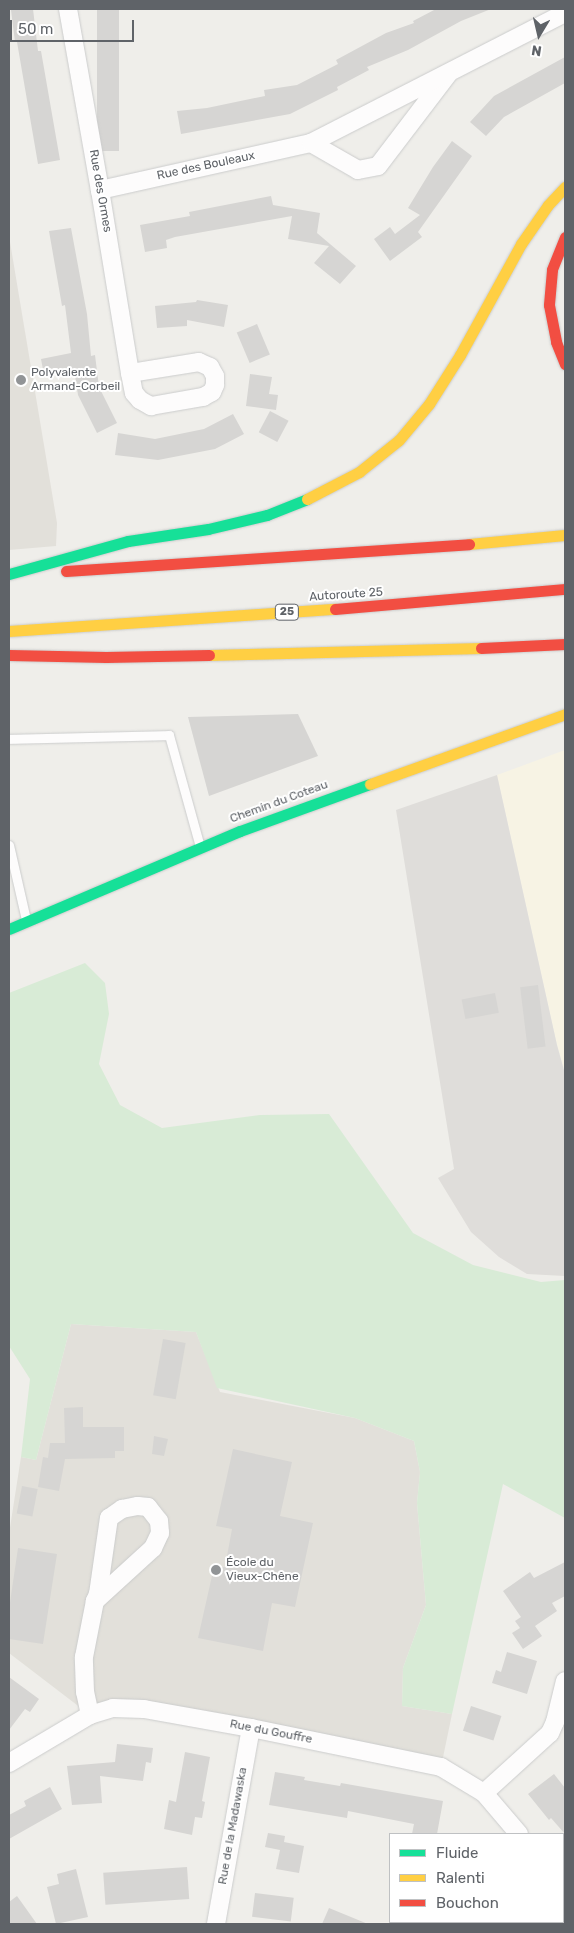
<!DOCTYPE html>
<html>
<head>
<meta charset="utf-8">
<style>
  body { margin:0 }
  #map { position:relative; width:574px; height:1933px; overflow:hidden; background:#efeeea; font-family:Rubik,sans-serif }
  div>[style] { position:absolute }
  [style*='--x'] { left:calc(var(--x)*1px); top:calc(var(--y)*1px); width:calc(var(--w)*1px); rotate:calc(var(--a)*1deg) }
  .commercial>* { inset:0; background:#f7f3e4 }
  .industrial>* { inset:0; background:#dfddda }
  .education>* { inset:0; background:#e2e0da }
  .green>* { inset:0; background:#d8ebd6 }
  .building>* { inset:0; background:#d6d5d3; transform-origin:0 0 }
  .roads { filter:drop-shadow(0 0 1px #cbcccc) drop-shadow(0 0 1px #cbcccc) }
  .lane>* { height:9px; margin:-4.5px; padding:0 4.5px; transform-origin:4.5px; border-radius:4.5px; background:#fdfcfc }
  .street>* { height:18px; margin:-9px; padding:0 9px; transform-origin:9px; border-radius:9px; background:#fdfcfc }
  .fast>* { height:11px; margin:-5.5px; padding:0 5.5px; transform-origin:5.5px; border-radius:5.5px; background:#16e098 }
  .slow>* { height:11px; margin:-5.5px; padding:0 5.5px; transform-origin:5.5px; border-radius:5.5px; background:#ffcf43 }
  .jam>* { height:11px; margin:-5.5px; padding:0 5.5px; transform-origin:5.5px; border-radius:5.5px; background:#f24e42 }
  .dots>* { width:14px; height:14px; translate:-50% -50%; box-sizing:border-box; border:2px solid #fff; border-radius:50% }
  span { translate:-50% -50%; white-space:nowrap; text-align:center; line-height:1.15; -webkit-text-stroke:4px #fff; paint-order:stroke }
  .shield-label span { padding:1px 4px; background:#fff; border:1px solid; border-radius:4px; -webkit-text-stroke-width:0 }
  .shield-label { font-size:11px; color:#5f6368; font-weight:700 }
  .street-label { font-size:12px; color:#5f6368 }
  .poi-label { font-size:12px; color:#5f6368 }
  .left { translate:0 -50%; text-align:left }
  .frame { position:absolute; inset:0; border:10px solid #5f6368; pointer-events:none }
  .legend { position:absolute; left:389px; top:1833px; width:175px; height:90px; box-sizing:border-box; background:#fff; border:1px solid #bfc1c3; margin:0; padding:6px 9px; list-style:none; font-size:15px; color:#5f6368 }
  .legend li { display:flex; align-items:center; gap:10px; height:25px }
  .legend b { width:25px; border:1px solid #bfc1c3 }
  .north { position:absolute; left:514px; top:10px; width:50px; height:50px; -webkit-text-stroke:4px #fff; paint-order:stroke; rotate:189deg; font-size:14px; font-weight:700; line-height:20px; text-align:center; color:#5f6368 }
  .north::after { content:''; display:block; margin:auto; width:18px; height:22px; background:#5f6368; clip-path:polygon(50% 0,100% 100%,50% 72%,0 100%) }
  .scale { position:absolute; left:10px; top:20px; width:124px; height:22px; box-sizing:border-box; border:2px solid #5f6368; border-top:0; padding-left:6px; font-size:15px; line-height:18px; white-space:nowrap; color:#5f6368; -webkit-text-stroke:4px #fff; paint-order:stroke }
</style>
</head>
<body>
<div id="map">
  <div class="commercial">
    <div style="clip-path:polygon(565px 750px,565px 1072px,557px 1045px,497px 775px)"></div>
  </div>
  <div class="industrial">
    <div style="clip-path:polygon(497px 775px,557px 1045px,565px 1074px,565px 1276px,527px 1274px,499px 1257px,471px 1232px,438px 1178px,454px 1169px,396px 810px)"></div>
  </div>
  <div class="education">
    <div style="clip-path:polygon(9px 236px,57px 523px,56px 546px,9px 550px)"></div>
    <div style="clip-path:polygon(71px 1324px,196px 1332px,220px 1392px,355px 1418px,414px 1441px,420px 1472px,417px 1503px,426px 1605px,403px 1668px,402px 1706px,452px 1714px,441px 1767px,144px 1709px,90px 1715px,9px 1653px,9px 1534px,21px 1457px,36px 1460px)"></div>
  </div>
  <div class="green">
    <div style="clip-path:polygon(85px 963px,105px 983px,109px 1014px,99px 1064px,120px 1105px,162px 1128px,260px 1115px,329px 1114px,413px 1233px,473px 1265px,541px 1282px,565px 1280px,565px 1518px,503px 1484px,452px 1714px,402px 1706px,403px 1668px,426px 1605px,417px 1503px,420px 1472px,414px 1441px,355px 1418px,217px 1388px,196px 1332px,71px 1324px,36px 1460px,21px 1457px,30px 1379px,9px 1346px,9px 993px)"></div>
  </div>
  <div class="building">
    <div style="clip-path:polygon(33px 9px,38px 51px,41px 51px,60px 160px,38px 164px,17px 42px,15px 42px,11px 10px)"></div>
    <div style="left:97px;top:9px;width:22px;height:142px"></div>
    <div style="clip-path:polygon(436px 9px,491px 9px,461px 21px,408px 50px,367px 67px,369px 70px,337px 87px,338px 90px,290px 114px,181px 134px,177px 111px,207px 108px,265px 96px,264px 90px,297px 85px,338px 64px,336px 60px,386px 33px,414px 23px,413px 21px)"></div>
    <div style="clip-path:polygon(565px 57px,565px 83px,504px 117px,486px 136px,470px 122px,494px 96px)"></div>
    <div style="clip-path:polygon(452px 141px,472px 156px,418px 232px,422px 237px,390px 261px,374px 239px,390px 227px,395px 234px,420px 215px,408px 208px,433px 167px)"></div>
    <div style="clip-path:polygon(271px 196px,273px 205px,320px 213px,317px 233px,356px 266px,340px 284px,314px 263px,329px 246px,288px 239px,292px 216px,175px 237px,166px 240px,167px 248px,145px 252px,140px 225px,190px 216px,189px 212px)"></div>
    <div style="clip-path:polygon(71px 228px,87px 314px,91px 356px,95px 355px,99px 387px,117px 423px,97px 433px,78px 395px,74px 369px,44px 375px,41px 359px,71px 353px,65px 305px,62px 306px,49px 231px)"></div>
    <div style="clip-path:polygon(197px 300px,228px 305px,224px 327px,187px 320px,187px 326px,157px 328px,155px 306px,196px 302px)"></div>
    <div style="left:257px;top:324px;width:33px;height:22px;rotate:67deg"></div>
    <div style="clip-path:polygon(250px 374px,272px 377px,269px 394px,278px 395px,276px 410px,246px 406px)"></div>
    <div style="left:270px;top:411px;width:21px;height:24px;rotate:28deg"></div>
    <div style="clip-path:polygon(233px 414px,244px 434px,215px 449px,158px 460px,115px 455px,118px 433px,155px 439px,204px 429px)"></div>
    <div style="clip-path:polygon(298px 714px,318px 756px,209px 796px,188px 717px)"></div>
    <div style="left:538px;top:985px;width:62px;height:18px;rotate:83deg"></div>
    <div style="left:495px;top:993px;width:20px;height:34px;rotate:79deg"></div>
    <div style="left:163px;top:1339px;width:23px;height:57px;rotate:10deg"></div>
    <div style="clip-path:polygon(83px 1407px,83px 1427px,124px 1427px,124px 1451px,115px 1451px,115px 1458px,65px 1459px,59px 1491px,38px 1487px,43px 1457px,48px 1458px,50px 1443px,65px 1443px,64px 1408px)"></div>
    <div style="clip-path:polygon(154px 1436px,168px 1439px,164px 1456px,152px 1454px)"></div>
    <div style="clip-path:polygon(233px 1449px,292px 1462px,280px 1516px,313px 1523px,295px 1607px,272px 1603px,263px 1651px,198px 1638px,214px 1567px,225px 1567px,232px 1529px,216px 1526px)"></div>
    <div style="left:22px;top:1486px;width:16px;height:28px;rotate:11deg"></div>
    <div style="clip-path:polygon(18px 1548px,57px 1554px,43px 1644px,9px 1639px,9px 1609px)"></div>
    <div style="clip-path:polygon(565px 1562px,565px 1596px,552px 1603px,557px 1611px,535px 1626px,542px 1636px,523px 1649px,512px 1633px,520px 1628px,515px 1621px,521px 1617px,503px 1591px,530px 1572px,534px 1578px)"></div>
    <div style="clip-path:polygon(507px 1652px,537px 1661px,527px 1694px,492px 1683px,496px 1670px,501px 1672px)"></div>
    <div style="clip-path:polygon(9px 1677px,39px 1699px,30px 1712px,25px 1709px,9px 1730px)"></div>
    <div style="left:471px;top:1706px;width:32px;height:26px;rotate:18deg"></div>
    <div style="clip-path:polygon(117px 1744px,153px 1748px,151px 1763px,146px 1762px,143px 1781px,100px 1776px,102px 1803px,72px 1805px,67px 1766px,115px 1762px)"></div>
    <div style="clip-path:polygon(185px 1752px,210px 1757px,202px 1801px,205px 1802px,202px 1818px,195px 1817px,192px 1835px,164px 1829px,169px 1800px,176px 1802px)"></div>
    <div style="clip-path:polygon(275px 1772px,305px 1777px,304px 1780px,340px 1786px,341px 1783px,443px 1801px,437px 1834px,412px 1834px,414px 1824px,348px 1811px,347px 1818px,269px 1805px)"></div>
    <div style="clip-path:polygon(554px 1774px,565px 1788px,565px 1834px,551px 1818px,549px 1820px,528px 1794px)"></div>
    <div style="clip-path:polygon(50px 1787px,62px 1809px,9px 1839px,9px 1815px,26px 1806px,24px 1801px)"></div>
    <div style="clip-path:polygon(268px 1833px,285px 1836px,284px 1842px,304px 1846px,299px 1873px,276px 1869px,280px 1850px,265px 1847px)"></div>
    <div style="left:187px;top:1867px;width:32px;height:84px;rotate:86deg"></div>
    <div style="clip-path:polygon(76px 1869px,88px 1917px,56px 1924px,47px 1887px,59px 1884px,57px 1874px)"></div>
    <div style="left:255px;top:1893px;width:39px;height:24px;rotate:7deg"></div>
    <div style="clip-path:polygon(17px 1896px,37px 1924px,9px 1924px,9px 1902px)"></div>
    <div style="clip-path:polygon(329px 1908px,368px 1924px,322px 1924px)"></div>
  </div>
  <div class="roads">
    <div class="lane">
      <div style="--x:9;--y:739;--w:160;--a:-1.4"></div>
      <div style="--x:169;--y:735;--w:116;--a:74.5"></div>
      <div style="--x:9;--y:845;--w:77;--a:77.2"></div>
    </div>
    <div class="street">
      <div style="--x:68;--y:9;--w:184;--a:80"></div>
      <div style="--x:100;--y:190;--w:185;--a:80.7"></div>
      <div style="--x:130;--y:373;--w:20;--a:79"></div>
      <div style="--x:134;--y:393;--w:9;--a:49"></div>
      <div style="--x:140;--y:400;--w:13;--a:29"></div>
      <div style="--x:151;--y:406;--w:53;--a:-9.8"></div>
      <div style="--x:203;--y:397;--w:10;--a:-29"></div>
      <div style="--x:212;--y:392;--w:8;--a:-67"></div>
      <div style="--x:215;--y:385;--w:9;--a:-90"></div>
      <div style="--x:215;--y:376;--w:10;--a:-119"></div>
      <div style="--x:210;--y:367;--w:12;--a:-156"></div>
      <div style="--x:199;--y:362;--w:70;--a:170.9"></div>
      <div style="--x:311;--y:143;--w:54;--a:29.9"></div>
      <div style="--x:358;--y:170;--w:20;--a:-11"></div>
      <div style="--x:378;--y:166;--w:116;--a:-52.7"></div>
      <div style="--x:100;--y:190;--w:216;--a:-12.6"></div>
      <div style="--x:311;--y:143;--w:285;--a:-27.1"></div>
      <div style="--x:90;--y:1715;--w:24;--a:-102"></div>
      <div style="--x:85;--y:1692;--w:35;--a:-92"></div>
      <div style="--x:84;--y:1657;--w:57;--a:-78.9"></div>
      <div style="--x:95;--y:1601;--w:8;--a:-67"></div>
      <div style="--x:98;--y:1594;--w:77;--a:-81.8"></div>
      <div style="--x:109;--y:1518;--w:16;--a:-35"></div>
      <div style="--x:122;--y:1509;--w:16;--a:-11"></div>
      <div style="--x:138;--y:1506;--w:10;--a:6"></div>
      <div style="--x:148;--y:1507;--w:18;--a:52"></div>
      <div style="--x:159;--y:1521;--w:12;--a:85"></div>
      <div style="--x:160;--y:1533;--w:17;--a:115"></div>
      <div style="--x:153;--y:1548;--w:79;--a:137.6"></div>
      <div style="--x:9;--y:1763;--w:94;--a:-30.7"></div>
      <div style="--x:90;--y:1715;--w:24;--a:-17"></div>
      <div style="--x:113;--y:1708;--w:31;--a:2"></div>
      <div style="--x:144;--y:1709;--w:109;--a:10.1"></div>
      <div style="--x:251;--y:1728;--w:194;--a:11.6"></div>
      <div style="--x:441;--y:1767;--w:50;--a:31.2"></div>
      <div style="--x:484;--y:1793;--w:54;--a:49.5"></div>
      <div style="--x:484;--y:1793;--w:89;--a:-42.3"></div>
      <div style="--x:550;--y:1733;--w:12;--a:-66"></div>
      <div style="--x:555;--y:1722;--w:42;--a:-76.3"></div>
      <div style="--x:563;--y:1885;--w:4;--a:56"></div>
      <div style="--x:216;--y:1924;--w:199;--a:-79.9"></div>
    </div>
    <div class="fast">
      <div style="--x:9;--y:574;--w:123;--a:-15.5"></div>
      <div style="--x:128;--y:541;--w:81;--a:-8.5"></div>
      <div style="--x:208;--y:529;--w:61;--a:-13.3"></div>
      <div style="--x:267;--y:515;--w:43;--a:-21.8"></div>
      <div style="--x:9;--y:929;--w:251;--a:-23"></div>
      <div style="--x:240;--y:831;--w:138;--a:-19.9"></div>
    </div>
    <div class="slow">
      <div style="--x:307;--y:499;--w:59;--a:-27.4"></div>
      <div style="--x:359;--y:472;--w:51;--a:-38.7"></div>
      <div style="--x:399;--y:440;--w:47;--a:-50.2"></div>
      <div style="--x:429;--y:404;--w:58;--a:-57.7"></div>
      <div style="--x:460;--y:355;--w:127;--a:-61.2"></div>
      <div style="--x:521;--y:244;--w:47;--a:-55.3"></div>
      <div style="--x:548;--y:205;--w:25;--a:-47"></div>
      <div style="--x:469;--y:544;--w:96;--a:-5.4"></div>
      <div style="--x:9;--y:631;--w:327;--a:-3.9"></div>
      <div style="--x:209;--y:655;--w:272;--a:-1.5"></div>
      <div style="--x:370;--y:784;--w:207;--a:-19.7"></div>
    </div>
    <div class="jam">
      <div style="--x:565;--y:237;--w:35;--a:112"></div>
      <div style="--x:552;--y:270;--w:35;--a:95"></div>
      <div style="--x:549;--y:305;--w:38;--a:79"></div>
      <div style="--x:556;--y:342;--w:24;--a:68"></div>
      <div style="--x:66;--y:571;--w:404;--a:-3.8"></div>
      <div style="--x:335;--y:609;--w:231;--a:-5"></div>
      <div style="--x:481;--y:648;--w:84;--a:-2.7"></div>
      <div style="--x:9;--y:655;--w:97;--a:1.2"></div>
      <div style="--x:106;--y:657;--w:103;--a:-1.1"></div>
    </div>
  </div>
  <div class="dots">
    <div style="left:21px;top:380px;background:#919496"></div>
    <div style="left:216px;top:1570px;background:#919496"></div>
  </div>
  <div class="shield-label">
    <span style="left:287px;top:612px">25</span>
  </div>
  <div class="street-label">
    <span style="left:206px;top:166px;rotate:-12deg">Rue des Bouleaux</span>
    <span style="left:100px;top:191px;rotate:80deg">Rue des Ormes</span>
    <span style="left:346px;top:595px;rotate:-4deg">Autoroute 25</span>
    <span style="left:279px;top:802px;rotate:-20deg">Chemin du Coteau</span>
    <span style="left:271px;top:1732px;rotate:11deg">Rue du Gouffre</span>
    <span style="left:233px;top:1826px;rotate:-80deg">Rue de la Madawaska</span>
  </div>
  <div class="poi-label">
    <span class="left" style="left:31px;top:380px">Polyvalente<br>Armand-Corbeil</span>
    <span class="left" style="left:226px;top:1570px">École du<br>Vieux-Chêne</span>
  </div>
  <div class="frame"></div>
  <ul class="legend">
  <li><b style="height:6px;background:#16e098"></b>Fluide</li>
  <li><b style="height:6px;background:#ffcf43"></b>Ralenti</li>
  <li><b style="height:6px;background:#f24e42"></b>Bouchon</li>
  </ul>
  <div class="north">N</div>
  <div class="scale">50 m</div>
</div>
</body>
</html>
